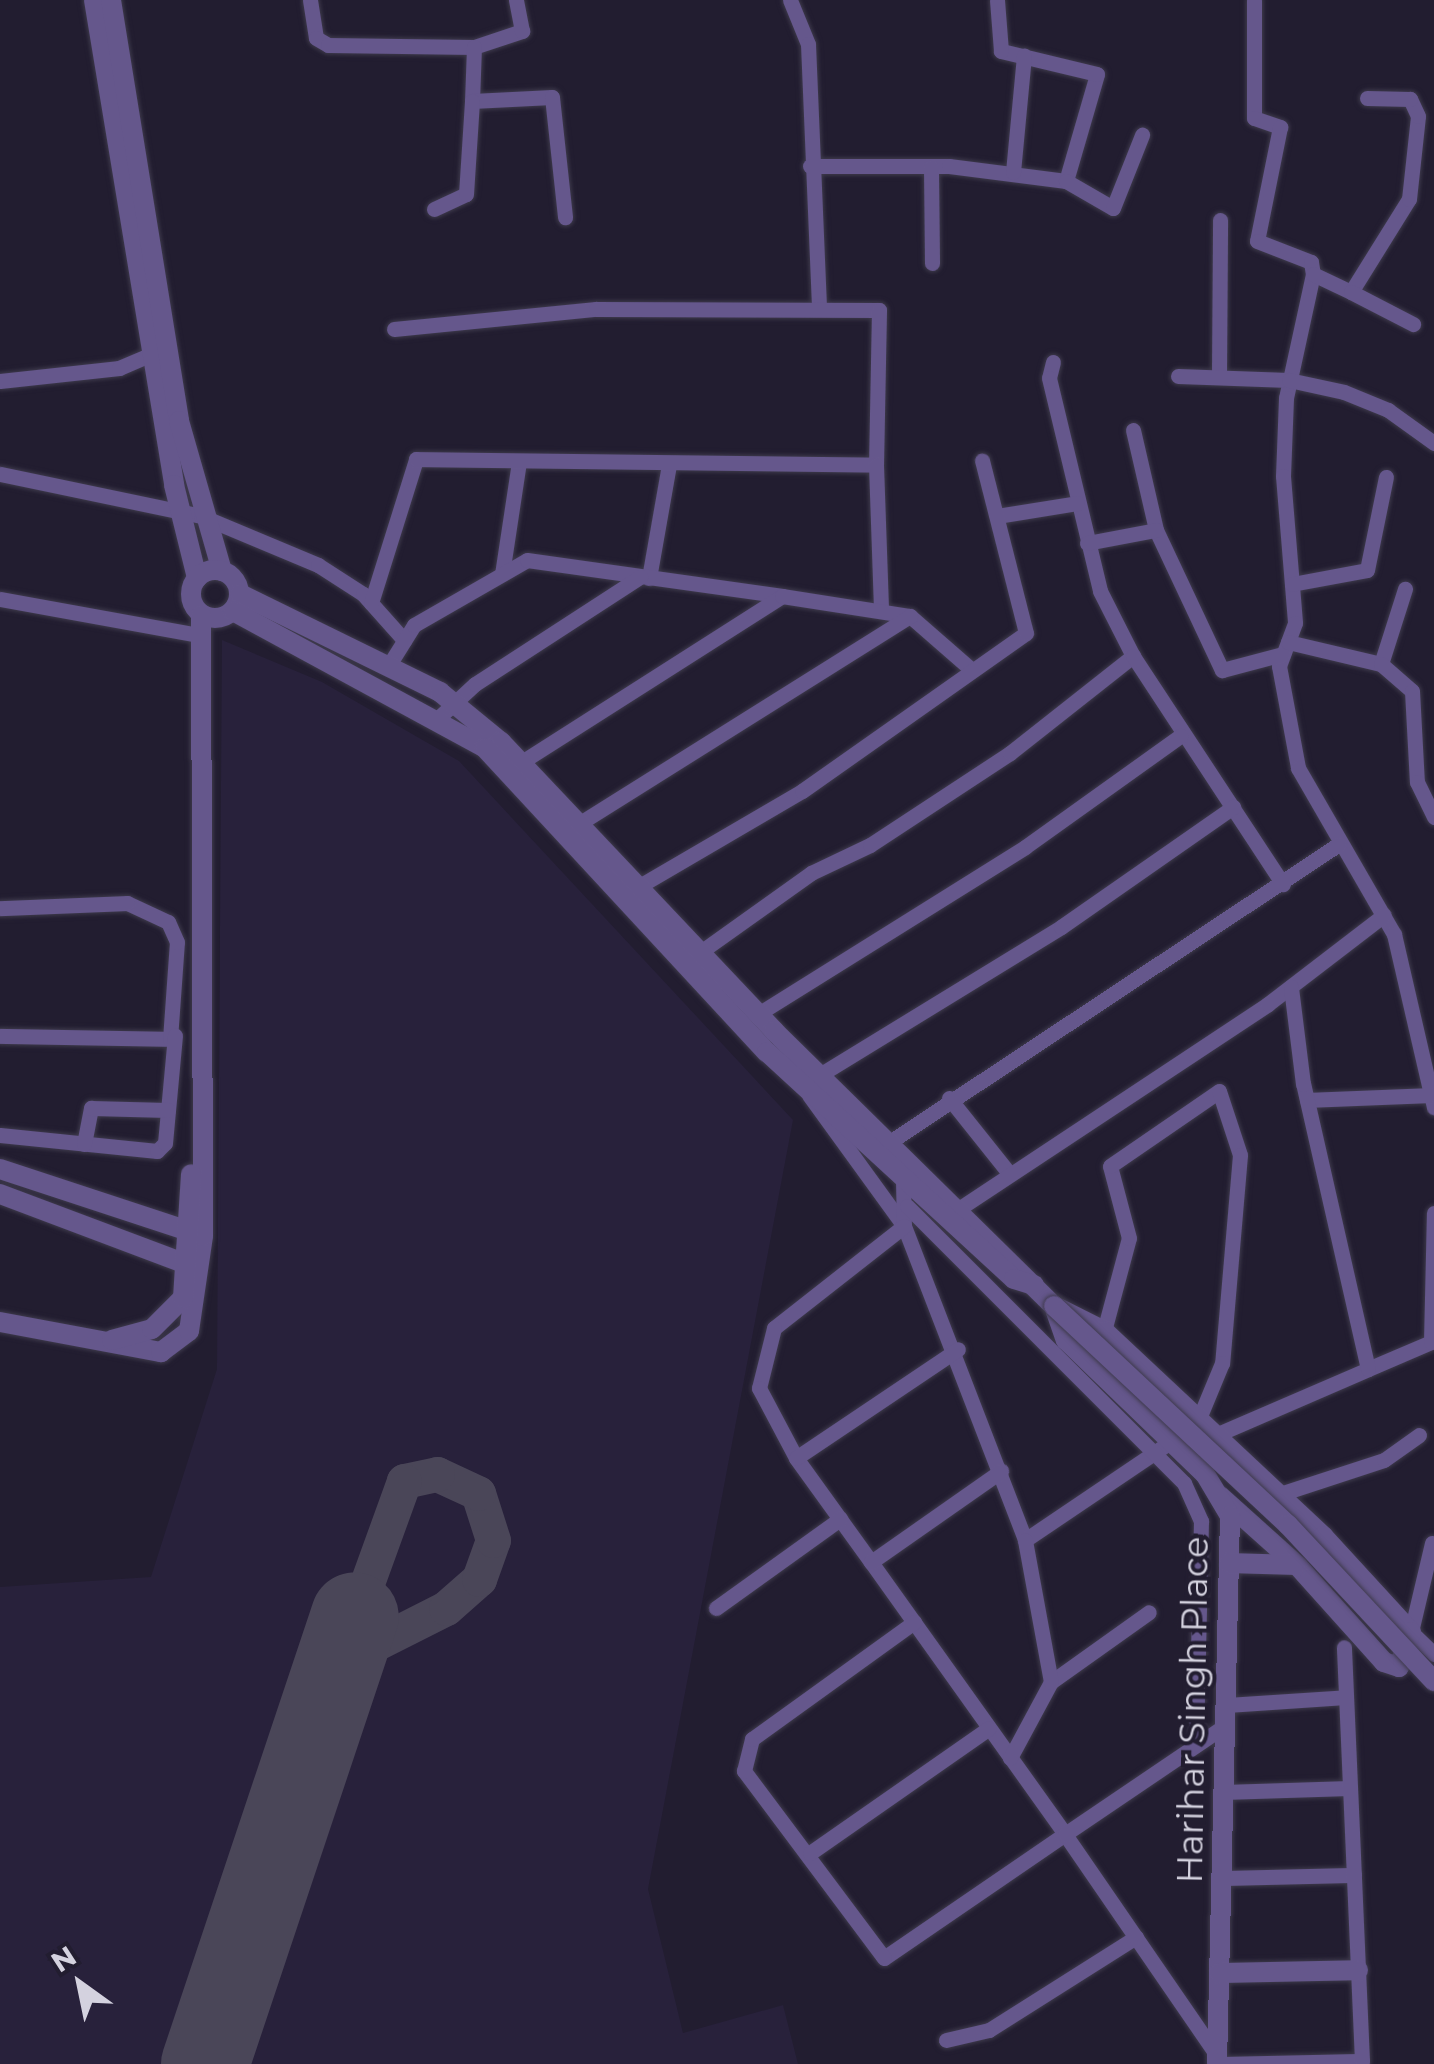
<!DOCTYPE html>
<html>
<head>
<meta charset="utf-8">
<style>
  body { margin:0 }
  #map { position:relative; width:1434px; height:2064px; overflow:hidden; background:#221d30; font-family:Montserrat,sans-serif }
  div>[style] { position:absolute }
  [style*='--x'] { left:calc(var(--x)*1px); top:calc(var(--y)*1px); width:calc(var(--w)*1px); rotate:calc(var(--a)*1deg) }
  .built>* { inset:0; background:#28213b }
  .taxiway>* { height:35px; margin:-17.5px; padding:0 17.5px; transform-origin:17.5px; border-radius:17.5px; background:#4a4658 }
  .runway>* { height:88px; margin:-44px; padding:0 44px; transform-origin:44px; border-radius:44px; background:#4a4658 }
  .roads { filter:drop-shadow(0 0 2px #3e3a4c) drop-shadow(0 0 2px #3e3a4c) }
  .minor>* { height:15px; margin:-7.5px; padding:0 7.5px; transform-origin:7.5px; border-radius:7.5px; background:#65578c }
  .tertiary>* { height:20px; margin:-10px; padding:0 10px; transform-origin:10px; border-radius:10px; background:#65578c }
  .tertiary>.ring { margin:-10px; padding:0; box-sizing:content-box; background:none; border:20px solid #65578c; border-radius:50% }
  .bridges { filter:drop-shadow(0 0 2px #3e3a4c) drop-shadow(0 0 2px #3e3a4c) }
  .tertiary-bridge>* { height:20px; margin:-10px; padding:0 10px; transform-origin:10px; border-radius:10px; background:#65578c }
  span { translate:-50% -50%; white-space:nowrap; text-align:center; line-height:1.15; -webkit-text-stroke:8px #221d30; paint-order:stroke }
  .street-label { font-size:35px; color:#d4d2df }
  .north { position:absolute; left:30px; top:1934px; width:100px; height:100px; -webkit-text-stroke:8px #221d30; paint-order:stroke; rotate:327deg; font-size:28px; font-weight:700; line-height:40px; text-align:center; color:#d4d2df }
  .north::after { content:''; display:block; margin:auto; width:35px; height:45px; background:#d4d2df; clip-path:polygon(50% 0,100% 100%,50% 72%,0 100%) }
</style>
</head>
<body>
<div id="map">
  <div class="built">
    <div style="clip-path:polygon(222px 640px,322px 682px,459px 761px,793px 1120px,648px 1889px,683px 2033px,783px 2005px,798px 2064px,0 2064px,0 1587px,151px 1577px,217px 1369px)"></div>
  </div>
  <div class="taxiway">
    <div style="--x:321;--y:1718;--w:78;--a:-59.2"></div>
    <div style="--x:361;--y:1651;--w:95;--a:-26.8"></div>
    <div style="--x:446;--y:1608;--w:44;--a:-41.3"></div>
    <div style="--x:479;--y:1579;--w:41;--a:-70.3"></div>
    <div style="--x:493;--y:1540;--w:49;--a:-107.7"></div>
    <div style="--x:478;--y:1493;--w:45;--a:-155.1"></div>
    <div style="--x:437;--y:1474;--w:34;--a:168"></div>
    <div style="--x:404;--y:1481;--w:144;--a:109.9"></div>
  </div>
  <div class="runway">
    <div style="--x:205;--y:2064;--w:472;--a:-71.5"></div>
  </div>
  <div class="roads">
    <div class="minor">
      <div style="--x:310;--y:0;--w:38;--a:81"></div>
      <div style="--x:316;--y:38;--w:14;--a:30"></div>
      <div style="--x:328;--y:45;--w:146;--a:0.8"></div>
      <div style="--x:474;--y:47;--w:51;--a:-18.4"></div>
      <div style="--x:522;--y:31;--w:32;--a:-101"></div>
      <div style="--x:790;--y:0;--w:48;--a:67.8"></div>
      <div style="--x:808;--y:44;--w:261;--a:87.6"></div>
      <div style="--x:1254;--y:0;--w:118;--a:90"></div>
      <div style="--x:1254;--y:118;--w:28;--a:19"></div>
      <div style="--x:1280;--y:127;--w:116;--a:101.4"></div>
      <div style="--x:1257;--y:241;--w:58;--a:21.3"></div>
      <div style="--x:1311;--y:262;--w:12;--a:81"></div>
      <div style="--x:1313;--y:274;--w:127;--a:102.3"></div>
      <div style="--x:1286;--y:398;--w:78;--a:92.2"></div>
      <div style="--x:1283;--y:476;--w:147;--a:85.3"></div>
      <div style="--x:1295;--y:623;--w:46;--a:110.4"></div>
      <div style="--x:1279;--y:666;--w:104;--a:79.4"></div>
      <div style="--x:1298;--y:768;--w:192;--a:60"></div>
      <div style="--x:1394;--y:934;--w:178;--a:77"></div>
      <div style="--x:474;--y:47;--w:54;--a:92.1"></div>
      <div style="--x:472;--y:101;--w:80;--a:-2.9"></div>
      <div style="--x:552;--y:97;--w:121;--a:83.8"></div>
      <div style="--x:810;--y:166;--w:139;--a:0"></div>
      <div style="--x:949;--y:166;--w:118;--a:7.3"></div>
      <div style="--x:1066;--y:181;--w:111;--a:-73.8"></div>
      <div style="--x:1097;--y:74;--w:99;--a:-166.5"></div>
      <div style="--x:1001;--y:51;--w:51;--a:-94.5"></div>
      <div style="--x:931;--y:167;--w:96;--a:89.4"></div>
      <div style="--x:1013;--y:172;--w:117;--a:-84.6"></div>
      <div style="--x:1066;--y:181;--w:54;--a:29.9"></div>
      <div style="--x:1113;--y:208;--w:79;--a:-68.3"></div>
      <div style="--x:434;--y:209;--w:35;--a:-25"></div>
      <div style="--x:466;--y:194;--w:93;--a:-86.3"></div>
      <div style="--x:1313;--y:274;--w:42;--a:25.3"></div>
      <div style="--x:1351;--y:292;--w:110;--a:-58.1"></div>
      <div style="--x:1409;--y:199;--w:83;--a:-83.8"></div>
      <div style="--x:1418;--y:116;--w:19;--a:-115"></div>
      <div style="--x:1410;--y:99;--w:43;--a:-178.7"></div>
      <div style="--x:1351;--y:292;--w:70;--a:27.3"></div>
      <div style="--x:394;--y:329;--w:203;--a:-5.7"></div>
      <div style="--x:596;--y:309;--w:283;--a:0.2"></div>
      <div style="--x:879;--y:310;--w:155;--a:91.1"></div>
      <div style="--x:1053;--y:362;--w:16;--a:104"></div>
      <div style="--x:1049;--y:378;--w:219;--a:76.5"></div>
      <div style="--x:1100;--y:591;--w:73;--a:63.1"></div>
      <div style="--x:1219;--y:375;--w:155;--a:-89.6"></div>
      <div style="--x:1178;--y:376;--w:111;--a:2.1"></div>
      <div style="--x:1289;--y:380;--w:56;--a:12.3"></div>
      <div style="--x:1344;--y:392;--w:48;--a:22.2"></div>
      <div style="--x:1388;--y:410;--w:57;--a:35.7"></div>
      <div style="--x:0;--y:381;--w:120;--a:-6.2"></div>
      <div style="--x:119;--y:368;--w:36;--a:-23"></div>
      <div style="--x:1133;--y:430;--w:103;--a:77"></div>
      <div style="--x:1156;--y:530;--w:155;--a:64.8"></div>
      <div style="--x:1222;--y:670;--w:63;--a:-14.7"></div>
      <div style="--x:0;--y:474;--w:205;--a:11.8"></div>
      <div style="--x:201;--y:516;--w:127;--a:22.7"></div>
      <div style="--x:318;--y:565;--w:54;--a:32.8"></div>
      <div style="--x:363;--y:594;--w:62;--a:48.3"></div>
      <div style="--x:997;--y:516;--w:81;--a:-9.2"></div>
      <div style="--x:1087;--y:543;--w:70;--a:-10.7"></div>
      <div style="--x:502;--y:574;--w:114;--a:-81.4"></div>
      <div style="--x:649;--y:578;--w:115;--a:-80"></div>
      <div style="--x:1292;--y:584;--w:76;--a:-10.6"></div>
      <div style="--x:1367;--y:570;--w:95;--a:-78.5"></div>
      <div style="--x:0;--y:599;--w:202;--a:10.3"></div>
      <div style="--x:371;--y:603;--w:151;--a:-72.6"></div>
      <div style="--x:416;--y:459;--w:460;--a:0.7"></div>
      <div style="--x:876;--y:465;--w:143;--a:88"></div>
      <div style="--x:910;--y:616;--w:82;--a:41.1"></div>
      <div style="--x:1288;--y:642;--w:96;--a:13.3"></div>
      <div style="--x:1381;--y:664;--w:79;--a:-72.3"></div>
      <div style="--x:1381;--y:664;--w:41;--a:41.1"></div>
      <div style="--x:1412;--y:691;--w:91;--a:86.9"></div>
      <div style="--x:1417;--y:782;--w:39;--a:64"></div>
      <div style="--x:389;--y:665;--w:47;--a:-58"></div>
      <div style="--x:414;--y:625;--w:130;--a:-29.9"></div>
      <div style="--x:527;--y:560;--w:258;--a:8"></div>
      <div style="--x:435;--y:721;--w:54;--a:-42.8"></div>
      <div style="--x:475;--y:684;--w:197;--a:-33"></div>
      <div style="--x:520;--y:763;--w:311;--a:-32.5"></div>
      <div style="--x:782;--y:596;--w:130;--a:8.9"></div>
      <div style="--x:910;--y:616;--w:393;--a:147.9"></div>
      <div style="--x:636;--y:888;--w:192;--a:-30.3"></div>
      <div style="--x:802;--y:791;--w:274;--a:-35.2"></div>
      <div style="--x:1026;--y:633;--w:178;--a:-104.3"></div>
      <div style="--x:699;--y:953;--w:138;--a:-35.5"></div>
      <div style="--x:811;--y:873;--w:65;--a:-25.4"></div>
      <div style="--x:870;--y:845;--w:168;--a:-33.3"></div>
      <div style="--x:1010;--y:753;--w:157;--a:-38.3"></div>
      <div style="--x:1133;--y:656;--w:273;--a:56.7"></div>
      <div style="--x:758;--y:1014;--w:315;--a:-32"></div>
      <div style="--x:1025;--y:847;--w:191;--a:-35.6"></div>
      <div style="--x:0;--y:1036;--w:170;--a:1"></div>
      <div style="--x:170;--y:1039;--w:97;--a:-85.9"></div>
      <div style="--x:177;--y:942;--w:22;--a:-114"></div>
      <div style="--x:168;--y:922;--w:45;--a:-155.1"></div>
      <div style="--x:127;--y:903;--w:127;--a:177.7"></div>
      <div style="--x:818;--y:1076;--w:285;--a:-31.5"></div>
      <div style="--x:1061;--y:927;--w:210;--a:-34.9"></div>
      <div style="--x:809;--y:1095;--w:162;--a:54.1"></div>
      <div style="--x:904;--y:1226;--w:337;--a:68.9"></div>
      <div style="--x:1025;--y:1540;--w:177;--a:-34"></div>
      <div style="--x:949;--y:1098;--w:95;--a:51.4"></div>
      <div style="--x:1307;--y:1100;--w:124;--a:-2.3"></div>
      <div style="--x:0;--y:1135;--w:158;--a:5.8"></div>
      <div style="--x:157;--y:1151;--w:11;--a:-45"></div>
      <div style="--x:165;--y:1143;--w:108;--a:-84.7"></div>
      <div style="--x:888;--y:1143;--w:541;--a:-33.54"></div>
      <div style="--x:84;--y:1144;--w:37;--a:-79"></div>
      <div style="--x:91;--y:1108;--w:77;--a:1.5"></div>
      <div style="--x:903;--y:1180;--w:46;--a:88.8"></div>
      <div style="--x:904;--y:1226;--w:165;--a:141.9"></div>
      <div style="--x:774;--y:1328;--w:62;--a:104"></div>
      <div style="--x:759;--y:1388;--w:79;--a:62.1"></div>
      <div style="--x:796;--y:1458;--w:128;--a:54.2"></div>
      <div style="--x:871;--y:1562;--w:334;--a:54.5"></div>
      <div style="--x:1065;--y:1834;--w:219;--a:145.6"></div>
      <div style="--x:884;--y:1958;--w:234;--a:-126.8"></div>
      <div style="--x:744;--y:1771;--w:33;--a:-76"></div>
      <div style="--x:752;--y:1739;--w:200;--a:-35.8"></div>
      <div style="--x:907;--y:1206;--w:392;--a:45"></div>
      <div style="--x:1184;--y:1483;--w:42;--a:65.9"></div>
      <div style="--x:1201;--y:1521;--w:224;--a:91.3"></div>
      <div style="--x:957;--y:1210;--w:373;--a:-33.5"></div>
      <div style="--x:1268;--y:1004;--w:146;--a:-37.5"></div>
      <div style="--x:1104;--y:1331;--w:96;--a:-75"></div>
      <div style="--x:1129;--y:1238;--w:74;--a:-104.8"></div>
      <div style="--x:1110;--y:1166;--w:132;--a:-34.5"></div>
      <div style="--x:1219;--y:1091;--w:67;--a:71.8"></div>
      <div style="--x:1240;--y:1155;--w:209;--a:94.9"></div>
      <div style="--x:1222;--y:1363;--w:57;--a:112.5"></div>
      <div style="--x:1368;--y:1369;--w:69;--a:-23.2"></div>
      <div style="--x:1431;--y:1342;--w:129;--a:-88.7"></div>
      <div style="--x:1218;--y:1434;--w:163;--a:-23.4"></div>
      <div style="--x:1368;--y:1369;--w:292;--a:-102.8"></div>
      <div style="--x:1303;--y:1084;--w:98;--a:-97.1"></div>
      <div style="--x:796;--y:1458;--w:195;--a:-33.9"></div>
      <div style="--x:1280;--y:1494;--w:109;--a:-18.1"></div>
      <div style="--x:1384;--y:1460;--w:43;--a:-35.5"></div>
      <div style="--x:1432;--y:1543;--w:91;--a:103.3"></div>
      <div style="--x:1411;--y:1632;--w:32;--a:44"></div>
      <div style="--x:871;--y:1562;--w:159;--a:-35"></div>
      <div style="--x:716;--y:1608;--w:153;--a:-35.7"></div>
      <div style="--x:1051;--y:1682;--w:120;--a:-35.5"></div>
      <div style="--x:1227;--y:1705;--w:119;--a:-3.8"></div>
      <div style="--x:1010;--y:1758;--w:86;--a:-61.7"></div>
      <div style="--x:1051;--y:1682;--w:144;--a:-100.4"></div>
      <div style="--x:1223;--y:1792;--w:127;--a:-1.8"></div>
      <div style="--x:810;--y:1853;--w:218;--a:-34.9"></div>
      <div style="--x:1221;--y:1878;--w:133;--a:-1.3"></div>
      <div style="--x:946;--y:2040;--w:44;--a:-13.1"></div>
      <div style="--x:989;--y:2030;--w:174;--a:-32.3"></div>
      <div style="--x:1218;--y:2057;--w:270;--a:-124.5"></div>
      <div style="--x:1065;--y:1834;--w:194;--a:-34.1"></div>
      <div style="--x:1217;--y:2064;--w:145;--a:-1.2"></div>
      <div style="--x:1362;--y:2061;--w:414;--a:-92.5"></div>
    </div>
    <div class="tertiary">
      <div style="--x:94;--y:0;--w:492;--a:80.6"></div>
      <div style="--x:174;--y:485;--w:96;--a:76.1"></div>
      <div style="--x:111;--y:0;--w:426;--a:80.8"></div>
      <div style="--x:179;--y:421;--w:156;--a:74"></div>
      <div class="ring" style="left:191px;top:570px;width:28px;height:28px"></div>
      <div style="--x:240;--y:594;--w:223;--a:26.1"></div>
      <div style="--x:440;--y:692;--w:79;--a:39.3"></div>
      <div style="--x:501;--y:742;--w:398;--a:46.6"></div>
      <div style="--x:774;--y:1031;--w:392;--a:44.5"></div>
      <div style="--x:1054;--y:1306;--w:56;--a:26.6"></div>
      <div style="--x:1104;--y:1331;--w:300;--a:43.1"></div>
      <div style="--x:1323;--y:1536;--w:130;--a:47.5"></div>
      <div style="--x:1411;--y:1632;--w:37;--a:109"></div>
      <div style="--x:1399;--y:1667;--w:16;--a:-162"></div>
      <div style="--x:1384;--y:1662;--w:129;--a:-131.9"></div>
      <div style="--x:1298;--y:1566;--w:105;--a:-138.1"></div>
      <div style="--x:233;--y:611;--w:287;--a:28.5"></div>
      <div style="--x:485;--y:748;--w:415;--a:47.2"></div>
      <div style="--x:767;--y:1052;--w:335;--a:42.6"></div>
      <div style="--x:1014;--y:1279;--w:21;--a:17"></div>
      <div style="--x:0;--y:1169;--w:208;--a:18.2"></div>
      <div style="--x:0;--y:1194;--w:207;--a:20.6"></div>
      <div style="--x:1054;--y:1306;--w:36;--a:71"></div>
      <div style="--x:1066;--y:1340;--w:193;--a:44"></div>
      <div style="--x:1205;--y:1474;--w:49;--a:59.2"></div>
      <div style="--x:1230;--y:1516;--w:548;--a:91.36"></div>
      <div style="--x:0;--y:1322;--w:164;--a:10.6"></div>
      <div style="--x:161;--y:1352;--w:35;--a:-37"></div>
      <div style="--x:189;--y:1331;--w:96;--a:-81.6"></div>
      <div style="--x:203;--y:1236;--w:621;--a:-90.18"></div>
      <div style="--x:112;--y:1340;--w:41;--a:-15.4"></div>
      <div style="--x:152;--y:1329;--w:44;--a:-45"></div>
      <div style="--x:183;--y:1298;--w:124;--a:-86.3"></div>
      <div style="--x:1229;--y:1563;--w:67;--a:1.7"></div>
      <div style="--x:1219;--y:1973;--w:139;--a:-1.2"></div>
    </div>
  </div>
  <div class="bridges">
    <div class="tertiary-bridge">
      <div style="--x:1054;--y:1306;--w:320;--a:43.1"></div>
      <div style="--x:1288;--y:1525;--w:214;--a:46.9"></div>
    </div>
  </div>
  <div class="street-label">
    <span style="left:1193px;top:1710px;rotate:-89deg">Harihar Singh Place</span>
  </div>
  <div class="north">N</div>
</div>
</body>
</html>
